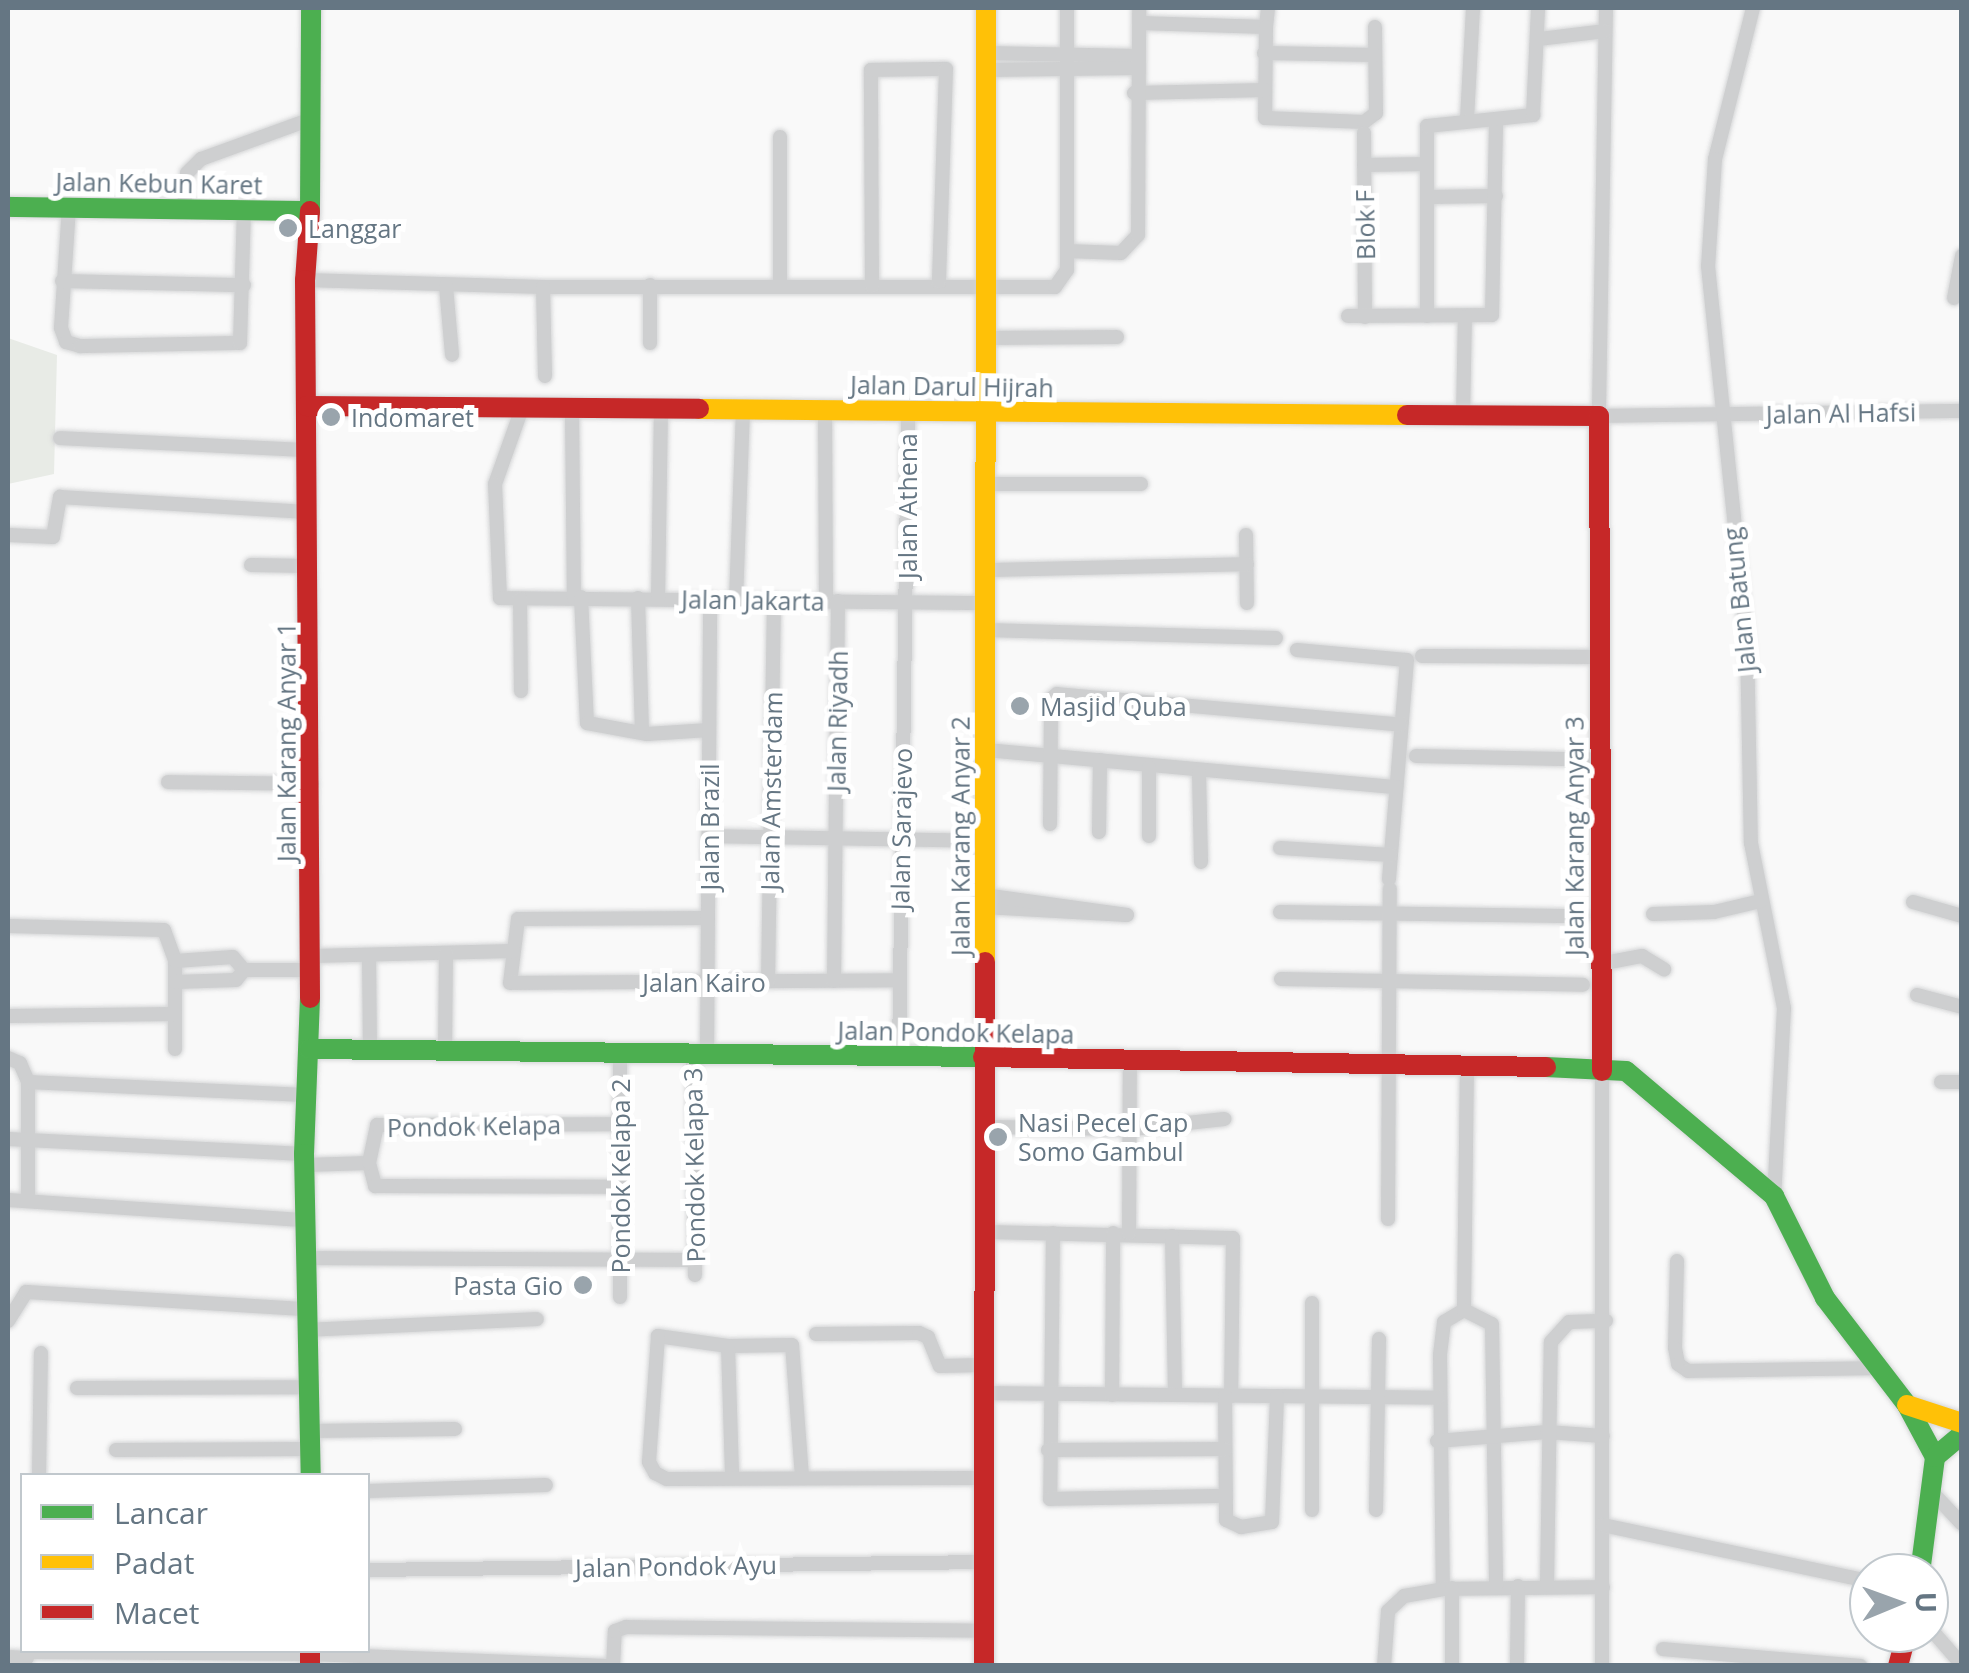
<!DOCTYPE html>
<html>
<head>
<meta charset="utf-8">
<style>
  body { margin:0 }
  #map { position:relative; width:1969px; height:1673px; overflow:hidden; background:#f9f9f9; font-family:"Open Sans",sans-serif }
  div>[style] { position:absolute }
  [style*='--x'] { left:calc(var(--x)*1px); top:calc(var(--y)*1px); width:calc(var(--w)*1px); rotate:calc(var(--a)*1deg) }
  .green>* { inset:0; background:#e8ebe6 }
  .roads { filter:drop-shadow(0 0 2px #d5d6d7) drop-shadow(0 0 2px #d5d6d7) }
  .street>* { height:14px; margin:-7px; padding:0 7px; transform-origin:7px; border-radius:7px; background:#cecfd0 }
  .fast>* { height:20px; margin:-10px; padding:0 10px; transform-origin:10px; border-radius:10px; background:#4caf50 }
  .slow>* { height:20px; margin:-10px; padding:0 10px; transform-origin:10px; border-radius:10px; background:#ffc107 }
  .jam>* { height:20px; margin:-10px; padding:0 10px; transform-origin:10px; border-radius:10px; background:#c62828 }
  .dots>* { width:28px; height:28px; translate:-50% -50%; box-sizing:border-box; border:5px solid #fff; border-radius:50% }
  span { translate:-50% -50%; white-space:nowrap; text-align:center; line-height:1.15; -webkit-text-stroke:10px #fff; paint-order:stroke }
  .street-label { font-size:25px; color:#657683 }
  .poi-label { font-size:25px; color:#657683 }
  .left { translate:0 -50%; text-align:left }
  .right { translate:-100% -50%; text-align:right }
  .frame { position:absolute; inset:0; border:10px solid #657683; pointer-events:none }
  .legend { position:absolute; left:20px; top:1473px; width:350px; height:180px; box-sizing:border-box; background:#fff; border:2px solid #c1c8cd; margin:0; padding:12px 18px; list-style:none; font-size:30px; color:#657683 }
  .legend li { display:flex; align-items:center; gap:20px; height:50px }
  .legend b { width:50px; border:2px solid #c1c8cd }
  .north { position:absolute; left:1849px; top:1553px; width:100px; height:100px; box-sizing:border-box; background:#fff; border:2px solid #c1c8cd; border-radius:50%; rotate:89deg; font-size:28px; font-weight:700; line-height:40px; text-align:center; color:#657683 }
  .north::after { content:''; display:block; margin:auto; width:35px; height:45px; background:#99a4ac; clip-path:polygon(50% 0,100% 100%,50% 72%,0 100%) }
</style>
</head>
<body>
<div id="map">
  <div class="green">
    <div style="clip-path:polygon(8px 338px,57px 355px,54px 474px,8px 484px)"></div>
  </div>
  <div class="roads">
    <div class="street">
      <div style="--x:1606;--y:8;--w:408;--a:91"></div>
      <div style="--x:1599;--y:416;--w:363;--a:-0.8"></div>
      <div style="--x:1753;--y:8;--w:156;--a:104.1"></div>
      <div style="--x:1715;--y:159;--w:107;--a:93.7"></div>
      <div style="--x:1708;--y:266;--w:377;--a:84.1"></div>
      <div style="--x:1747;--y:641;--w:202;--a:88.9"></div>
      <div style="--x:1751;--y:843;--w:168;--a:78.7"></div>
      <div style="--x:1784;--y:1008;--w:188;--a:93"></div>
      <div style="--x:1140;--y:23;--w:126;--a:1.8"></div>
      <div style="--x:1266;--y:27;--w:19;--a:-84"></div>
      <div style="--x:1266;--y:27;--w:91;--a:90.6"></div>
      <div style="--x:1265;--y:118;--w:99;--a:2.3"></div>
      <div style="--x:1364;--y:122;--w:15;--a:-37"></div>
      <div style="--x:1376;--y:113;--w:86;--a:-90.7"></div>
      <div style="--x:1539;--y:39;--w:66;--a:-6.9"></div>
      <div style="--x:986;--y:53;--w:152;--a:1.1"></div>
      <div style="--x:1264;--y:53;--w:111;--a:1"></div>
      <div style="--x:986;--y:70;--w:151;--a:-0.8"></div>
      <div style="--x:1134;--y:93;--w:131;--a:-1.3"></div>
      <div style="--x:1467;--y:119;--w:111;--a:-86.9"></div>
      <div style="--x:1364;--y:133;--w:184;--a:89.7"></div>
      <div style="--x:780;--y:137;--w:148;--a:90"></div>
      <div style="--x:1364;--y:165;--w:63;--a:-0.9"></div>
      <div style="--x:1429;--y:197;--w:67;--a:-0.9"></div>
      <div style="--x:69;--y:207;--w:121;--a:93.8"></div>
      <div style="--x:61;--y:328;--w:15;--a:70"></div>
      <div style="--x:66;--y:342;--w:15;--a:16"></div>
      <div style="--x:80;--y:346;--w:160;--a:-1.1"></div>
      <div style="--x:240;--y:343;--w:135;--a:-88.3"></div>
      <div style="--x:184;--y:208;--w:35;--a:-85"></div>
      <div style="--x:187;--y:173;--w:20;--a:-45"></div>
      <div style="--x:201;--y:159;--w:117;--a:-20"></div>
      <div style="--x:1067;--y:251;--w:54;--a:2.1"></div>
      <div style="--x:1121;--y:253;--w:25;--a:-47"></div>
      <div style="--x:1138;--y:235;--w:227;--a:-89.7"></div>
      <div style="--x:305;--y:280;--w:238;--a:1.7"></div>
      <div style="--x:543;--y:287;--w:512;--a:0"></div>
      <div style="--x:1055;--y:287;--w:21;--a:-55"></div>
      <div style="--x:1067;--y:270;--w:262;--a:-90"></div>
      <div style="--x:62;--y:281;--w:182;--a:1.3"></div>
      <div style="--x:446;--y:286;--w:69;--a:85"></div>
      <div style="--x:872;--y:286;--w:216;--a:-90.3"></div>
      <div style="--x:871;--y:70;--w:75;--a:-0.8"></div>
      <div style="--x:946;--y:69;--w:213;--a:91.9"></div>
      <div style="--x:543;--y:287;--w:89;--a:88.7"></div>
      <div style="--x:1954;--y:298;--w:43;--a:-79.2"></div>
      <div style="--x:1348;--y:316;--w:144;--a:-0.4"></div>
      <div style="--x:1492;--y:315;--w:196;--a:-88.8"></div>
      <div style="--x:1427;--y:316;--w:190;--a:-90"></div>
      <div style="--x:1427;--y:126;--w:107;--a:-5.9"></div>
      <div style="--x:1533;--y:115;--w:107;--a:-87.3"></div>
      <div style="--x:986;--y:338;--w:131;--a:-0.4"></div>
      <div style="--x:650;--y:343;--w:58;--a:-90"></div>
      <div style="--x:825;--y:410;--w:191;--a:89.7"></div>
      <div style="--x:521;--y:411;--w:77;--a:109.6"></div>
      <div style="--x:495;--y:484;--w:114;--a:87.5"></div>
      <div style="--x:500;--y:598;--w:486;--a:0.6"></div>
      <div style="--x:572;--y:412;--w:186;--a:89.4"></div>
      <div style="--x:1463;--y:417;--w:100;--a:-88.9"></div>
      <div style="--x:60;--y:438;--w:248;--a:2.8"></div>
      <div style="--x:986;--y:484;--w:155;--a:0"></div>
      <div style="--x:8;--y:535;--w:45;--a:2.5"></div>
      <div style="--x:53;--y:537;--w:41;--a:-80.1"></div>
      <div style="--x:60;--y:497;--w:247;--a:3.5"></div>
      <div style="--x:1246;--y:535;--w:68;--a:89.2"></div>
      <div style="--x:251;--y:565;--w:59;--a:1"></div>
      <div style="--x:986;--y:570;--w:261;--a:-1.3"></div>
      <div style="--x:581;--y:597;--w:126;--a:87.3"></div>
      <div style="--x:587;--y:723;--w:61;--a:10.4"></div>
      <div style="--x:647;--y:734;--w:62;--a:-3.7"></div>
      <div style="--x:638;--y:598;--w:133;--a:88.3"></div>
      <div style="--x:520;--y:599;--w:92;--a:89.4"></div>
      <div style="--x:658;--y:599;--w:192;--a:-89.1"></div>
      <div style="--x:736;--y:600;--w:191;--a:-87.9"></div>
      <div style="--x:986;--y:630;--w:290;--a:1.6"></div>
      <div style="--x:1297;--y:650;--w:110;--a:5.2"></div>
      <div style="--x:1407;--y:660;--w:220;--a:94.7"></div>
      <div style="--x:1422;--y:656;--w:178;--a:0.3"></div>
      <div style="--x:986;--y:750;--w:412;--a:5.2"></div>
      <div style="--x:1416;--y:756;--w:184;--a:1.2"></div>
      <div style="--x:1149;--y:767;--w:69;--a:90"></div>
      <div style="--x:1199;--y:773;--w:89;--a:88.7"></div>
      <div style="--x:168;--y:782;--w:144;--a:0.8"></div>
      <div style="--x:1050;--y:824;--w:125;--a:-89.5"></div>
      <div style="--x:1051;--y:699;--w:8;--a:-40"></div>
      <div style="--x:1057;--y:694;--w:345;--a:5.1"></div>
      <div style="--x:1099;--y:832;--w:72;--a:-89.2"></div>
      <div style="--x:709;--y:836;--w:276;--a:1"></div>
      <div style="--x:1280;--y:848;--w:111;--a:3.6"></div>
      <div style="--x:1913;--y:902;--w:51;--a:15.9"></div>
      <div style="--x:985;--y:907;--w:142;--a:3.2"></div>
      <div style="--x:1127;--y:915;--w:143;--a:-172"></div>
      <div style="--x:1280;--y:912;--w:302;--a:0.8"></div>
      <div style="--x:1653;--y:914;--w:61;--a:-1.9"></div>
      <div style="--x:1714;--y:912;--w:48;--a:-13.2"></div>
      <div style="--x:708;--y:918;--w:190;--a:179.7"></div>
      <div style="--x:518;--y:919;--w:64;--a:97.1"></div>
      <div style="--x:510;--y:983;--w:388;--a:-0.4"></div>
      <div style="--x:8;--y:926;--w:156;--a:1.5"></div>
      <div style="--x:164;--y:930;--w:33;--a:70"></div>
      <div style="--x:175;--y:961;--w:88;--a:90"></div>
      <div style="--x:369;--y:955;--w:96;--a:89.4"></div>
      <div style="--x:312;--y:956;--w:201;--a:-1.4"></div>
      <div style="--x:175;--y:961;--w:58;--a:-3.9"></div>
      <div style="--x:233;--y:957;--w:17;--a:50"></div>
      <div style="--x:1599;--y:964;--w:44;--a:-10.5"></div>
      <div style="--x:1642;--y:956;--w:26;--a:31"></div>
      <div style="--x:1281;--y:979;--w:302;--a:1.1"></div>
      <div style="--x:768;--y:981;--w:381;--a:-89.1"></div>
      <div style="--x:834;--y:981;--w:380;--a:-89.4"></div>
      <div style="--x:175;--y:982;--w:61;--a:-1.9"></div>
      <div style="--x:236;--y:980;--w:13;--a:-51"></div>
      <div style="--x:244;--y:970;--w:68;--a:0"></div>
      <div style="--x:1917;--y:995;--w:47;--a:14.9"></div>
      <div style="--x:8;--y:1016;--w:167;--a:-0.7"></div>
      <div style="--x:445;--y:1050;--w:97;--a:-89.4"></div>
      <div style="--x:693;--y:1055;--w:220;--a:89.5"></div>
      <div style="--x:707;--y:1055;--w:456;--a:-89.6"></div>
      <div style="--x:899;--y:1056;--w:645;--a:-89.2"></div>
      <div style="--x:8;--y:1058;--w:13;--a:23"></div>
      <div style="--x:20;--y:1063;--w:21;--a:67"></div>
      <div style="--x:28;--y:1082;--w:119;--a:90"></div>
      <div style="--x:1467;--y:1063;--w:247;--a:90.7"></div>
      <div style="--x:1464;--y:1310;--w:23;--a:149"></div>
      <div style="--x:1444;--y:1322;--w:33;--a:97"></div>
      <div style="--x:1440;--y:1355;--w:234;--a:89.3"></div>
      <div style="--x:1443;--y:1589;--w:160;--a:-0.7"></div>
      <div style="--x:1602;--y:1071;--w:595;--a:90"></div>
      <div style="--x:28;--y:1082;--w:277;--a:2.7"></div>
      <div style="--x:1941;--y:1082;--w:21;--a:0"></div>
      <div style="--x:985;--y:1127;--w:147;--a:0.8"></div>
      <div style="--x:1132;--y:1129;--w:93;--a:-6.2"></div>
      <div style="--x:8;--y:1139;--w:296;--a:2.9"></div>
      <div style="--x:369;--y:1163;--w:24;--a:75"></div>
      <div style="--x:375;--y:1186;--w:235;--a:0.2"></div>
      <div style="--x:305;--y:1165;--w:64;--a:-1.8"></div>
      <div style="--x:369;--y:1163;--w:39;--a:-78"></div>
      <div style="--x:377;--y:1125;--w:235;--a:-0.2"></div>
      <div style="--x:8;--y:1200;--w:298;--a:3.9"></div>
      <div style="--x:1388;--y:1219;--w:330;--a:-89.7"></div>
      <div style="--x:985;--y:1232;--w:248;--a:1.4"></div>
      <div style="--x:1233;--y:1238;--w:158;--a:90.7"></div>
      <div style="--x:1053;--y:1233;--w:266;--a:90.6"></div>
      <div style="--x:1050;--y:1499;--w:174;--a:-1"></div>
      <div style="--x:1129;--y:1233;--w:173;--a:-89.7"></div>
      <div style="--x:1172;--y:1236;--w:159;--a:88.9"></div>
      <div style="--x:307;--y:1258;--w:388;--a:0.3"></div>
      <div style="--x:1677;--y:1261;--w:87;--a:91.3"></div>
      <div style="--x:1675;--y:1348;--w:16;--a:79"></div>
      <div style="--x:1678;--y:1364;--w:12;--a:35"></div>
      <div style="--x:1688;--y:1371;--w:189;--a:-0.9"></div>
      <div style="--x:620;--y:1297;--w:243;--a:-90"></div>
      <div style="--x:1464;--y:1310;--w:31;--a:27"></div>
      <div style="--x:1492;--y:1324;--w:263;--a:89.1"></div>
      <div style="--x:8;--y:1321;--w:34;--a:-58"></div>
      <div style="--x:26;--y:1292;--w:282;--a:3.5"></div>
      <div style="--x:307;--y:1330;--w:230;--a:-2.7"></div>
      <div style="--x:816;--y:1334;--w:103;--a:-0.6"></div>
      <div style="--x:919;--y:1333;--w:10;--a:24"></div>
      <div style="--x:928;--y:1337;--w:31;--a:68"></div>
      <div style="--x:940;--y:1366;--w:44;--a:-1.3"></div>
      <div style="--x:728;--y:1346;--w:130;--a:88.2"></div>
      <div style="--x:77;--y:1388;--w:231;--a:-0.2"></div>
      <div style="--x:984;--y:1393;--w:454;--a:0.6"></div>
      <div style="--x:1112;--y:1395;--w:162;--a:-89.6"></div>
      <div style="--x:1225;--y:1396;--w:124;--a:89.5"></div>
      <div style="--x:1226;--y:1520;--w:17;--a:25"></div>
      <div style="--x:1241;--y:1527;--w:31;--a:-9"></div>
      <div style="--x:1272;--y:1522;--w:126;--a:-87.7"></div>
      <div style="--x:310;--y:1431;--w:145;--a:-0.8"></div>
      <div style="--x:1437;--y:1441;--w:110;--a:-4.7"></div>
      <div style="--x:1547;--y:1432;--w:56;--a:4.1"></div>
      <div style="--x:116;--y:1450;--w:195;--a:-0.3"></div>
      <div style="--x:1048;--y:1450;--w:177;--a:-0.3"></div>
      <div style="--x:39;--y:1476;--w:123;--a:-89.1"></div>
      <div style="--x:802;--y:1477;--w:132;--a:-94.3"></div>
      <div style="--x:792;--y:1345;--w:64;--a:179.1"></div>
      <div style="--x:728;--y:1346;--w:71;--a:-171.9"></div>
      <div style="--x:658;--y:1336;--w:126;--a:94.1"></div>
      <div style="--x:649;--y:1462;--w:13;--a:61"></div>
      <div style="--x:655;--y:1473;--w:13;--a:27"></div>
      <div style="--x:667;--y:1479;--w:317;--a:-0.2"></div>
      <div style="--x:368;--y:1491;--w:178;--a:-1.9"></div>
      <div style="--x:1931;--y:1491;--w:45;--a:46.8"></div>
      <div style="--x:1312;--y:1510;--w:207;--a:-90"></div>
      <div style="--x:1376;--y:1510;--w:171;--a:-89"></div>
      <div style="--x:1603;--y:1525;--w:272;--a:11.9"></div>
      <div style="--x:368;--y:1570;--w:616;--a:-0.74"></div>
      <div style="--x:1547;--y:1585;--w:243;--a:-89.1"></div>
      <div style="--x:1551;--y:1342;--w:27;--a:-48"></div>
      <div style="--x:1569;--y:1322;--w:37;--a:-2"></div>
      <div style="--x:1929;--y:1627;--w:50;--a:49"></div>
      <div style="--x:1663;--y:1649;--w:198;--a:4.9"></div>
      <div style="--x:34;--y:1652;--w:276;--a:0.4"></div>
      <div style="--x:310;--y:1654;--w:303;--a:2.3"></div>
      <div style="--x:8;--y:1657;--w:19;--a:3"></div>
      <div style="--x:613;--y:1666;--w:35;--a:-87"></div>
      <div style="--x:615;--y:1631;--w:12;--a:-20"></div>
      <div style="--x:626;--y:1627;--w:358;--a:0.6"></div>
      <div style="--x:1384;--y:1666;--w:55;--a:-85.8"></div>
      <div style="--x:1388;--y:1611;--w:22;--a:-43"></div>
      <div style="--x:1404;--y:1596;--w:40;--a:-10"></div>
      <div style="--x:1452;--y:1666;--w:78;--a:-90"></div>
      <div style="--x:1517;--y:1666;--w:80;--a:-89.3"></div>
    </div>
    <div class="fast">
      <div style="--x:8;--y:207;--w:302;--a:0.8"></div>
      <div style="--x:310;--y:211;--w:203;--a:-89.7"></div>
      <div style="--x:310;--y:998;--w:156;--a:92.2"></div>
      <div style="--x:304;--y:1154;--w:322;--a:88.8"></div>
      <div style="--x:309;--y:1049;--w:674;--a:0.68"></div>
      <div style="--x:1546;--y:1067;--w:80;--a:2.9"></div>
      <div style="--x:1626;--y:1071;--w:194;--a:40.2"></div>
      <div style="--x:1774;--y:1196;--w:114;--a:63.4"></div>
      <div style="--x:1825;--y:1298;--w:135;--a:52.5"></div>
      <div style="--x:1907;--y:1405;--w:59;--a:61.7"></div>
      <div style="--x:1920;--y:1573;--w:117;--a:-82.6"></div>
      <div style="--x:1935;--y:1457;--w:35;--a:-40"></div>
    </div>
    <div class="slow">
      <div style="--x:699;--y:409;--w:708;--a:0.49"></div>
      <div style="--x:985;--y:962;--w:954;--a:-89.94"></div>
      <div style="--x:1907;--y:1405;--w:58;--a:18.1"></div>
    </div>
    <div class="jam">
      <div style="--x:310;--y:211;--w:69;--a:94.1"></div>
      <div style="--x:305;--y:280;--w:718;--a:89.6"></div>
      <div style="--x:306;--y:406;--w:393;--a:0.4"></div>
      <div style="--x:1407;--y:415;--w:192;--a:0.3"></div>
      <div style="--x:1599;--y:416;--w:655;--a:89.74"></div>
      <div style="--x:983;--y:1057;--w:563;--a:1.02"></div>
      <div style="--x:310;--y:1650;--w:16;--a:90"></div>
      <div style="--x:984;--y:1666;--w:704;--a:-89.92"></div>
      <div style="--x:1898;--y:1666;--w:34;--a:-75"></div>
    </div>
  </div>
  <div class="dots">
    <div style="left:288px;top:228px;background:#99a4ac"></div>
    <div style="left:331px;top:417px;background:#99a4ac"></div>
    <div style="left:1020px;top:706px;background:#99a4ac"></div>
    <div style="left:998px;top:1137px;background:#99a4ac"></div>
    <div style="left:583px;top:1285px;background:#99a4ac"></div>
  </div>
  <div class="street-label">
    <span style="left:159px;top:183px;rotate:1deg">Jalan Kebun Karet</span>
    <span style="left:1365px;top:225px;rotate:-91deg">Blok F</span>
    <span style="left:952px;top:386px;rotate:1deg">Jalan Darul Hijrah</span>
    <span style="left:1841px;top:413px;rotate:-1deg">Jalan Al Hafsi</span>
    <span style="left:907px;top:506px;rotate:-90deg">Jalan Athena</span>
    <span style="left:753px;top:600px;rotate:1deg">Jalan Jakarta</span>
    <span style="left:1739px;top:600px;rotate:-96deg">Jalan Batung</span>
    <span style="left:837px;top:721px;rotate:-89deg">Jalan Riyadh</span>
    <span style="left:286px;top:742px;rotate:-90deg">Jalan Karang Anyar 1</span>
    <span style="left:771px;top:791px;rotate:-89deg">Jalan Amsterdam</span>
    <span style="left:709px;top:827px;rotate:-90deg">Jalan Brazil</span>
    <span style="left:901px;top:829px;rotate:-89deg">Jalan Sarajevo</span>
    <span style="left:960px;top:836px;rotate:-90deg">Jalan Karang Anyar 2</span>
    <span style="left:1574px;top:836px;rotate:-90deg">Jalan Karang Anyar 3</span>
    <span style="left:704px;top:982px">Jalan Kairo</span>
    <span style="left:956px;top:1032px;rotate:1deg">Jalan Pondok Kelapa</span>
    <span style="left:474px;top:1126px;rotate:-1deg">Pondok Kelapa</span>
    <span style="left:694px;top:1165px;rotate:-91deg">Pondok Kelapa 3</span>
    <span style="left:620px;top:1176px;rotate:-90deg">Pondok Kelapa 2</span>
    <span style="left:676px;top:1566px;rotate:-1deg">Jalan Pondok Ayu</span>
  </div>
  <div class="poi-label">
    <span class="left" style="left:308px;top:228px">Langgar</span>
    <span class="left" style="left:351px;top:417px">Indomaret</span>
    <span class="left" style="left:1040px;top:706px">Masjid Quba</span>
    <span class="left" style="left:1018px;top:1137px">Nasi Pecel Cap<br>Somo Gambul</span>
    <span class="right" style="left:563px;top:1285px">Pasta Gio</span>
  </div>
  <div class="frame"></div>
  <ul class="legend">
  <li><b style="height:12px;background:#4caf50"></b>Lancar</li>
  <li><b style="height:12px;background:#ffc107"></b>Padat</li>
  <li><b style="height:12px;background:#c62828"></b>Macet</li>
  </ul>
  <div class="north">U</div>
</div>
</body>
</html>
